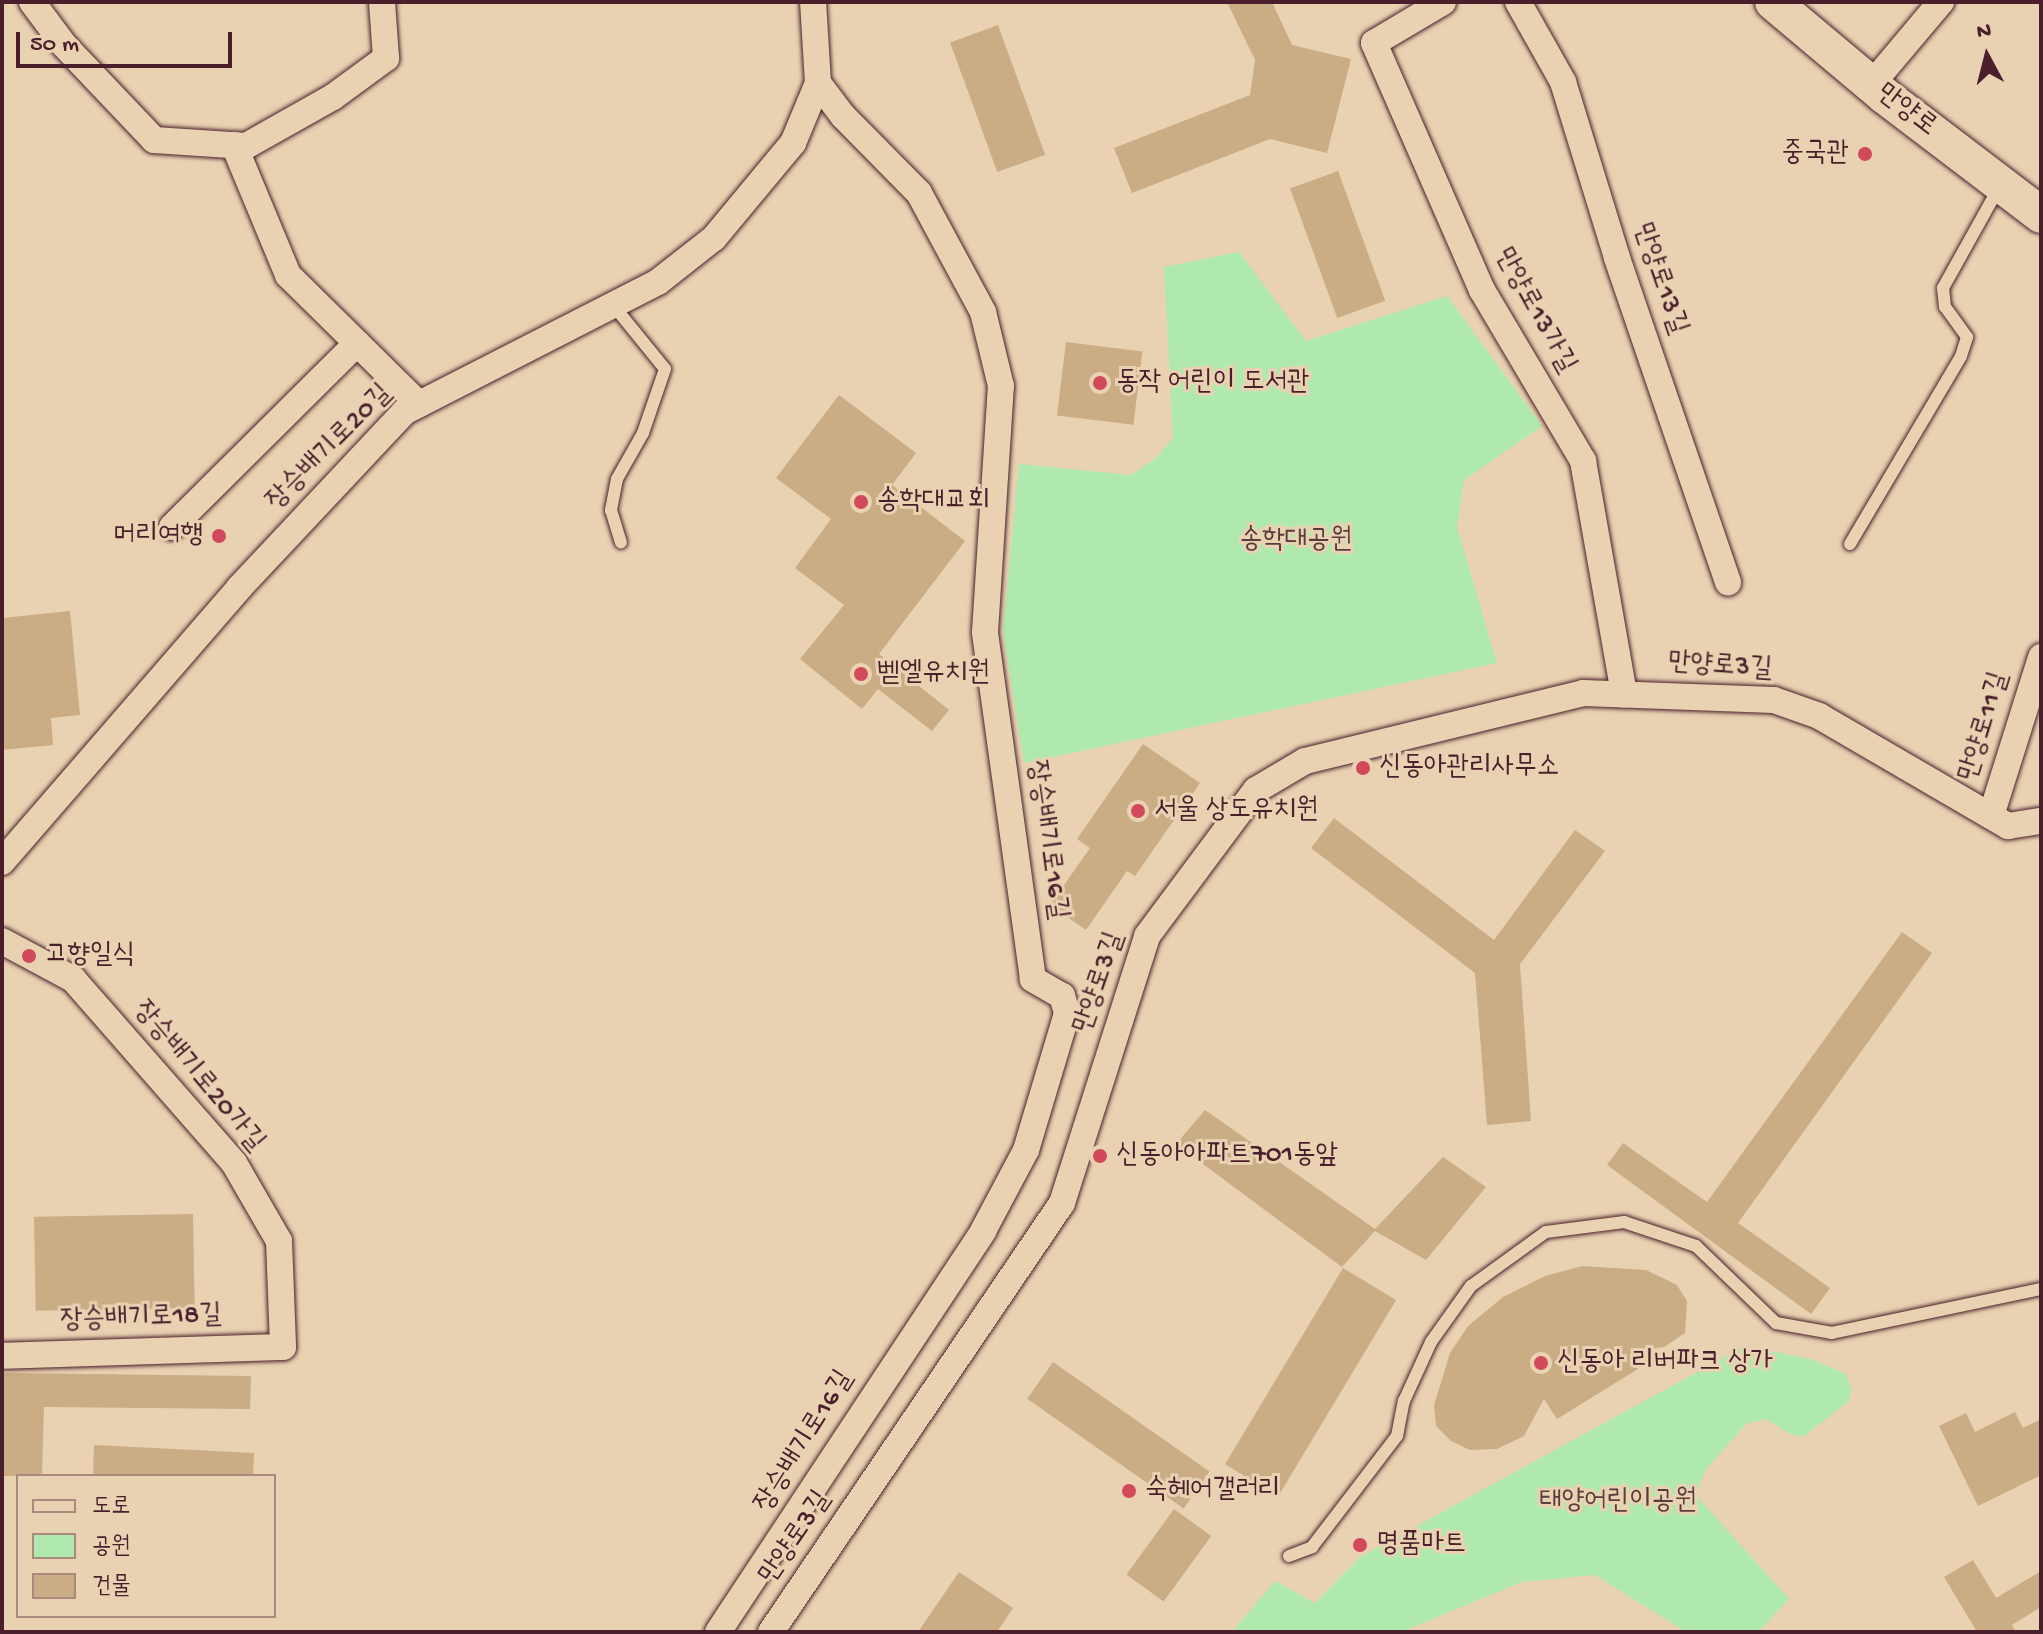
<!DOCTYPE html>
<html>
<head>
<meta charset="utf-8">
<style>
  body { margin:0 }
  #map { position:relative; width:2043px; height:1634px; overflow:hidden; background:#e9d2b2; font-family:"Gochi Hand","Poor Story",sans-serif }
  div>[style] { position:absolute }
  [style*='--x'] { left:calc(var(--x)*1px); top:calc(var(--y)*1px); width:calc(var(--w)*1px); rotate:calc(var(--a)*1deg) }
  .green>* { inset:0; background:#afe9ad }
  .building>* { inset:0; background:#caac85; transform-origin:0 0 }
  .roads { filter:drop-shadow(0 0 2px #4a1f2b) drop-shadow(0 0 2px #4a1f2b) }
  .lane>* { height:12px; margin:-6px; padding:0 6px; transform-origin:6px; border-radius:6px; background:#e9d2b2 }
  .street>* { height:26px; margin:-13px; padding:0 13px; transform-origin:13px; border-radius:13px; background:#e9d2b2 }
  .secondary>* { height:36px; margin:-18px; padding:0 18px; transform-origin:18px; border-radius:18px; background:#e9d2b2 }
  .dots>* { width:22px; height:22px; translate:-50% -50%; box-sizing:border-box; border:4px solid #e9d2b2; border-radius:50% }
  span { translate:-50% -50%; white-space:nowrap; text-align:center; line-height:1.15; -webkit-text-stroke:6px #e9d2b2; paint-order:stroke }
  .street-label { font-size:28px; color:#4a1f2b }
  .poi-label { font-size:28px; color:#4a1f2b }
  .right { translate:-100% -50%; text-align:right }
  .left { translate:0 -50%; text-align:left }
  .park-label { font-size:28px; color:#593d3e }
  .frame { position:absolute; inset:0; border:4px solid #4a1f2b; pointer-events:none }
  .legend { position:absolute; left:16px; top:1474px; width:260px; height:144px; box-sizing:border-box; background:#e9d2b2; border:2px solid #a98a7c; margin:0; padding:10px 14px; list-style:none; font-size:24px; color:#4a1f2b }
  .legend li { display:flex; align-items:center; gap:16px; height:40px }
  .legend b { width:40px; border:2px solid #a98a7c }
  .north { position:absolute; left:1947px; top:16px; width:80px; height:80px; -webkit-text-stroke:6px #e9d2b2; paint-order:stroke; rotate:353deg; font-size:22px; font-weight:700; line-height:32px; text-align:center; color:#4a1f2b }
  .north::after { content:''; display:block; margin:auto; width:28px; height:36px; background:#4a1f2b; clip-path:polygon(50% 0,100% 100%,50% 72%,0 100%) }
  .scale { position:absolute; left:16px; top:32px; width:216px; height:36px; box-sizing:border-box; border:4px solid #4a1f2b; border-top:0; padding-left:10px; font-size:24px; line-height:28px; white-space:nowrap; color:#4a1f2b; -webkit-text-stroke:6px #e9d2b2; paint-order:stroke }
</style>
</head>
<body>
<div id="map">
  <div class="green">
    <div style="clip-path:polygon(1239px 252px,1306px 341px,1447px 296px,1542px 426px,1464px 480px,1457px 527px,1497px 663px,1024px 763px,1003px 631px,1019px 464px,1131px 475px,1155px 459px,1173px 438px,1164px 267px)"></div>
    <div style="clip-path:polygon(1745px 1346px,1811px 1359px,1846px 1374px,1852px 1390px,1848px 1402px,1804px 1436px,1792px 1435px,1766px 1419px,1746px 1424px,1706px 1469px,1695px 1494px,1789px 1599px,1758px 1632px,1686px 1632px,1595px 1575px,1522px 1582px,1401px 1632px,1232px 1632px,1275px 1581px,1315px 1603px,1360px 1557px)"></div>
  </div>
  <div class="building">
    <div style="clip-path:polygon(1227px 2px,1272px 2px,1292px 45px,1351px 59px,1327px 153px,1270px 139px,1132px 193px,1114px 148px,1250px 95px,1255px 60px)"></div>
    <div style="left:998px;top:25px;width:138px;height:51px;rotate:70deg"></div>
    <div style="left:1338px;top:171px;width:138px;height:51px;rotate:70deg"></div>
    <div style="left:1066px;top:342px;width:77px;height:74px;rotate:7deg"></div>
    <div style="clip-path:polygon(839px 395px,916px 453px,892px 485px,965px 541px,879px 654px,949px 710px,932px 731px,878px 689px,862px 709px,800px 659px,844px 605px,795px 568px,831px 519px,776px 478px)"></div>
    <div style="clip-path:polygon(70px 611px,80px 715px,51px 718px,53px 745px,2px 750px,2px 618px)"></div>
    <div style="clip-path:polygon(1143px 744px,1200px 783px,1135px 876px,1127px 871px,1086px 930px,1050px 905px,1090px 848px,1077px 839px)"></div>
    <div style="clip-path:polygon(1334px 818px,1494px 940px,1575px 830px,1605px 851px,1520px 964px,1531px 1121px,1487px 1125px,1475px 973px,1311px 848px)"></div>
    <div style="clip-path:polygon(1902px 932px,1932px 953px,1738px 1223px,1830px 1288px,1811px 1314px,1607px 1165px,1623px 1143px,1707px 1202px)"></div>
    <div style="clip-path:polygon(1205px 1110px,1375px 1229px,1443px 1157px,1486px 1187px,1426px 1260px,1375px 1231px,1342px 1267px,1176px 1144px)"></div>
    <div style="left:193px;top:1214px;width:94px;height:159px;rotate:89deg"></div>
    <div style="clip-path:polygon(1582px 1266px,1646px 1270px,1677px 1285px,1687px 1301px,1685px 1333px,1664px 1347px,1634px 1351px,1638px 1369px,1557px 1419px,1544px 1399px,1524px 1436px,1497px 1449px,1470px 1450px,1451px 1441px,1436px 1426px,1434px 1405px,1450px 1353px,1468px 1326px,1503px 1297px,1545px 1276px)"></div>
    <div style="left:1343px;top:1268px;width:62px;height:229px;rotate:31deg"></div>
    <div style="left:1053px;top:1362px;width:191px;height:45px;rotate:35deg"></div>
    <div style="clip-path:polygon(2px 1373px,251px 1376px,250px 1409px,44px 1407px,42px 1476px,2px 1476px)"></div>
    <div style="clip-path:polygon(2015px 1412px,2023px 1428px,2041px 1419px,2041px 1475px,1978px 1506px,1939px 1426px,1966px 1413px,1975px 1432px)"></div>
    <div style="clip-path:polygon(94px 1445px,254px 1453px,253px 1476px,93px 1476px)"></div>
    <div style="left:1174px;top:1509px;width:46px;height:81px;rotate:36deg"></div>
    <div style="clip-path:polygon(1973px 1560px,1996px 1598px,2041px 1571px,2041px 1607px,2012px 1625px,2016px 1632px,1977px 1632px,1944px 1577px)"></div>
    <div style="clip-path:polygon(959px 1572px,1013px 1608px,997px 1632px,918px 1632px)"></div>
  </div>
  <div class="roads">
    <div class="lane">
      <div style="--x:613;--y:305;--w:82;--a:50.9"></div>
      <div style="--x:665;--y:369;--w:68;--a:109"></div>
      <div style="--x:643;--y:433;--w:53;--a:119.5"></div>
      <div style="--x:617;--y:479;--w:32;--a:101"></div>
      <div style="--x:611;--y:510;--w:34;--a:73"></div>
      <div style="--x:1850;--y:544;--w:218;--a:-59.4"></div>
      <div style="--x:1961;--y:356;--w:20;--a:-72"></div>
      <div style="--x:1967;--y:337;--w:37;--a:-126"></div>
      <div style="--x:1945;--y:307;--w:19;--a:-96"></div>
      <div style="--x:1943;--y:288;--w:113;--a:-60.9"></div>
      <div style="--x:1289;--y:1556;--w:25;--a:-21"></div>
      <div style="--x:1312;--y:1547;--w:140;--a:-52.6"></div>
      <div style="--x:1397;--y:1436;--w:36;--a:-79"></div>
      <div style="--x:1404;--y:1401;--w:65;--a:-65.4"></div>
      <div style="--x:1431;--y:1342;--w:69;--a:-54.5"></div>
      <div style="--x:1471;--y:1286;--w:92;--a:-35.8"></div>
      <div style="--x:1546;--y:1232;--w:79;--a:-7.3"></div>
      <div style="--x:1624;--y:1222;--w:76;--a:18.4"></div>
      <div style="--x:1696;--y:1246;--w:111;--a:43.9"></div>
      <div style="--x:1776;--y:1323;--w:57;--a:10.1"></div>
      <div style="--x:1832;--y:1333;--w:214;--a:-11.9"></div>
    </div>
    <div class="street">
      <div style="--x:32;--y:2;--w:54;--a:53.3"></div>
      <div style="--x:64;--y:45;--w:131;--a:46.5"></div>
      <div style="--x:154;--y:140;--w:92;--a:3.7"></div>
      <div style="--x:246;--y:146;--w:100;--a:-29.4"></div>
      <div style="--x:333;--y:97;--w:66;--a:-36.3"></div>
      <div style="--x:386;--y:58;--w:56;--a:-94.1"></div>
      <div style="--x:1443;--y:2;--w:80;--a:149.3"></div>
      <div style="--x:1374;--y:43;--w:270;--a:66.4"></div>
      <div style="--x:1482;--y:290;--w:199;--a:59.4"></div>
      <div style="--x:1583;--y:461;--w:237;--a:80"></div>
      <div style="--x:1518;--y:2;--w:92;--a:60.6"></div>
      <div style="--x:1563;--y:82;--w:184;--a:72.9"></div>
      <div style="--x:1617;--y:258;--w:343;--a:71.1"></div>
      <div style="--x:1871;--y:85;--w:109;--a:-49.9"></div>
      <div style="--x:234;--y:145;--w:141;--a:67.4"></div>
      <div style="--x:288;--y:275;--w:184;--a:44.6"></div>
      <div style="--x:172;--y:527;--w:261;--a:-44.8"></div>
      <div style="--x:1991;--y:816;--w:167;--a:-72.5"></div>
      <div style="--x:2;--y:862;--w:362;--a:-49.1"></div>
      <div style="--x:239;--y:588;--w:241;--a:-46.8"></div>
      <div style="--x:404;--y:412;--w:285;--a:-27.1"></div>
      <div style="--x:658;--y:282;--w:71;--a:-38.2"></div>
      <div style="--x:714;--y:238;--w:124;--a:-50.3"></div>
      <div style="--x:793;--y:143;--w:65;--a:-67.4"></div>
      <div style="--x:2;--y:941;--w:81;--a:28.2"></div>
      <div style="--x:73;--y:979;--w:244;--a:48.8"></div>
      <div style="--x:234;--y:1163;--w:90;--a:60"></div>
      <div style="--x:279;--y:1241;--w:106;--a:87.8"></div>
      <div style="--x:283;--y:1347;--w:281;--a:178.2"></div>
      <div style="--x:718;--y:1632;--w:481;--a:-56.5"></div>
      <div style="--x:983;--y:1231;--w:92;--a:-62"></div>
      <div style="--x:1026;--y:1150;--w:143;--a:-73.3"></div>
      <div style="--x:1067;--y:1013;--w:18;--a:-106"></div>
      <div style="--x:1062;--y:996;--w:34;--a:-150"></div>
      <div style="--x:1033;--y:979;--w:350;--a:-97.9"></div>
      <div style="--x:985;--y:632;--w:247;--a:-86.3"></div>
      <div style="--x:1001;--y:386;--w:76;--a:-103.7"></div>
      <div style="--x:983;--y:312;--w:135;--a:-118.3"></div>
      <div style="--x:919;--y:193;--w:108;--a:-134.6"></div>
      <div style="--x:843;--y:116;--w:41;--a:-127.1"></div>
      <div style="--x:818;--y:83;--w:81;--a:-93.5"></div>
      <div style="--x:771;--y:1632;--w:518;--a:-55.85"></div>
      <div style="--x:1062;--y:1203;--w:280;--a:-72.3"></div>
      <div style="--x:1147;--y:936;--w:182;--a:-53.3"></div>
      <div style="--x:1256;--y:790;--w:57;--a:-30.6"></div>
      <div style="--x:1305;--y:761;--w:286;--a:-13.7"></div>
      <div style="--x:1583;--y:693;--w:191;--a:2.1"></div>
      <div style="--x:1774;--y:700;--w:48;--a:19.6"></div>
      <div style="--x:1819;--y:716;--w:219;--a:30.2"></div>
      <div style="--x:2008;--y:826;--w:33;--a:-9"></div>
    </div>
    <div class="secondary">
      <div style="--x:1773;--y:2;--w:146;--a:40"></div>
      <div style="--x:1885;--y:96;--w:196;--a:37.3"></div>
    </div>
  </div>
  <div class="dots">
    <div style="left:1865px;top:154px;background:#d1495b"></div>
    <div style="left:1100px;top:383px;background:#d1495b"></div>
    <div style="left:861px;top:502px;background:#d1495b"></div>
    <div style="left:219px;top:536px;background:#d1495b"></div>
    <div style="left:861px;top:674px;background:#d1495b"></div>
    <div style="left:1363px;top:768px;background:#d1495b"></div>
    <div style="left:1138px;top:811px;background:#d1495b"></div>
    <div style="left:29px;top:956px;background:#d1495b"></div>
    <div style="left:1100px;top:1156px;background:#d1495b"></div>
    <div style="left:1541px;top:1363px;background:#d1495b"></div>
    <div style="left:1129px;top:1491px;background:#d1495b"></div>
    <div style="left:1360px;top:1545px;background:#d1495b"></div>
  </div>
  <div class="street-label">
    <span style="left:1906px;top:111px;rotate:37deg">만양로</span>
    <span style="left:1659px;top:279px;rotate:71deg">만양로13길</span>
    <span style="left:1534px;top:311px;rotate:61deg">만양로13가길</span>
    <span style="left:330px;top:448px;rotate:-45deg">장승배기로20길</span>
    <span style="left:1720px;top:667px;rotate:4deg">만양로3길</span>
    <span style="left:1985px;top:727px;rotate:-73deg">만양로11길</span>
    <span style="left:1046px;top:840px;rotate:82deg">장승배기로16길</span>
    <span style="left:1100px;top:983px;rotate:-71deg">만양로3길</span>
    <span style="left:198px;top:1077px;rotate:50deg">장승배기로20가길</span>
    <span style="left:141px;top:1319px;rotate:-2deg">장승배기로18길</span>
    <span style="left:805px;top:1442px;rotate:-58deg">장승배기로16길</span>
    <span style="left:796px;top:1538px;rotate:-56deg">만양로3길</span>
  </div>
  <div class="poi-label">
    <span class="right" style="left:1849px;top:154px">중국관</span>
    <span class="left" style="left:1116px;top:383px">동작 어린이 도서관</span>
    <span class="left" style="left:877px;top:502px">송학대교회</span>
    <span class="right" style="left:203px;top:536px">머리여행</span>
    <span class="left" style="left:877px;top:674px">벧엘유치원</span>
    <span class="left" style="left:1379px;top:768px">신동아관리사무소</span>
    <span class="left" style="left:1154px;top:811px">서울 상도유치원</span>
    <span class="left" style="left:45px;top:956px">고향일식</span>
    <span class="left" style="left:1116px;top:1156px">신동아아파트701동앞</span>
    <span class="left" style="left:1557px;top:1363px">신동아 리버파크 상가</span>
    <span class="left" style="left:1145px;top:1491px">숙헤어갤러리</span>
    <span class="left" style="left:1376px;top:1545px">명품마트</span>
  </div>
  <div class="park-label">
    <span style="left:1296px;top:541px">송학대공원</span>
    <span style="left:1618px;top:1502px">태양어린이공원</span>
  </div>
  <div class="frame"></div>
  <ul class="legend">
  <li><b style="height:10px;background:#e9d2b2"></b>도로</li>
  <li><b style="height:22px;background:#afe9ad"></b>공원</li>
  <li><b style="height:22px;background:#caac85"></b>건물</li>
  </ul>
  <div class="north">N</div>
  <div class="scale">50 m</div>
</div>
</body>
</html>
